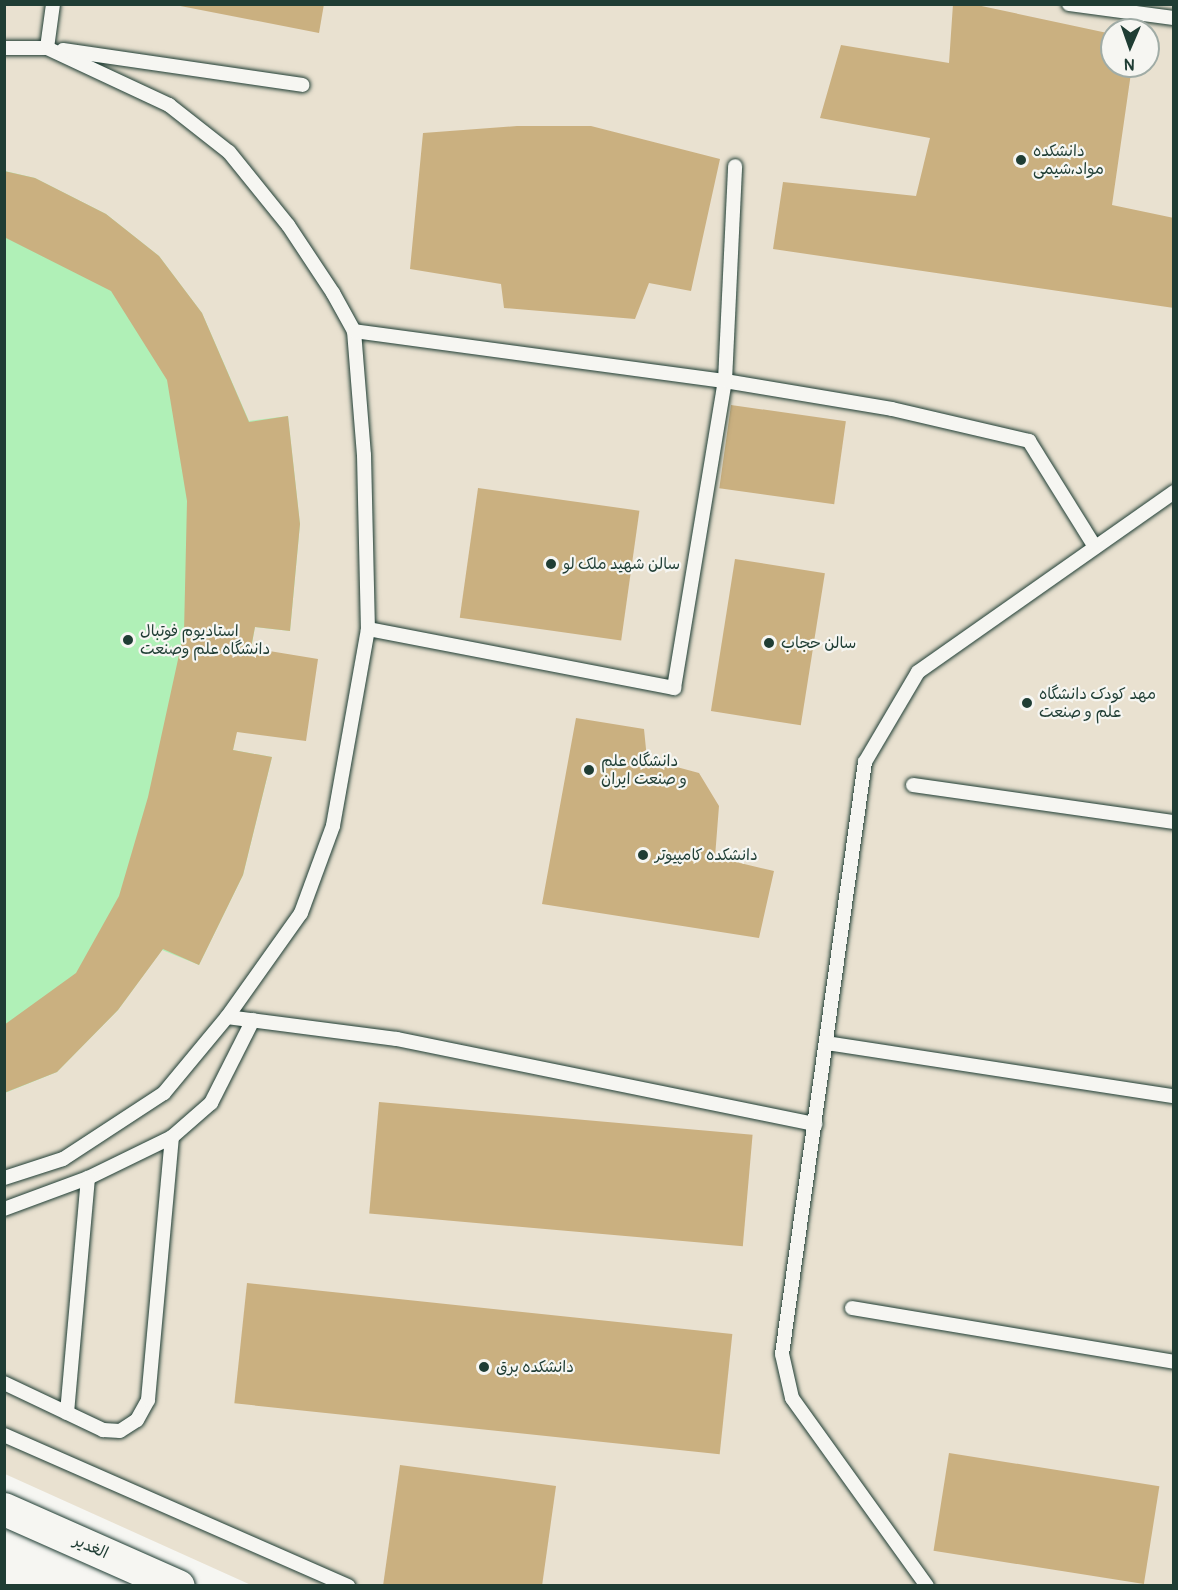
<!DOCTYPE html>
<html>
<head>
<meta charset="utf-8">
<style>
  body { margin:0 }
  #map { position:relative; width:1178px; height:1590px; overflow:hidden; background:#f6f6f2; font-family:Pangolin,"Playpen Sans Arabic",sans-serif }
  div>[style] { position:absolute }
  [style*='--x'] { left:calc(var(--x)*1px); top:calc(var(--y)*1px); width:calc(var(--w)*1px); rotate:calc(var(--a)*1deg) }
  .built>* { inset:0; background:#e9e1d0 }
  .green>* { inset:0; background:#b0f0b7 }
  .building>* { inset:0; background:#cab080; transform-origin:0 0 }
  .roads { filter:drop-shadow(0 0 2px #1f3d34) drop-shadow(0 0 2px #1f3d34) }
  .service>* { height:14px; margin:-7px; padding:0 7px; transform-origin:7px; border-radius:7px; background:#f6f6f2 }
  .secondary>* { height:33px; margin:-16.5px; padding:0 16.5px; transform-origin:16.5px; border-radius:16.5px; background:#f6f6f2 }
  .dots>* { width:16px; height:16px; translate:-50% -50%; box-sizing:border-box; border:3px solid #f6f6f2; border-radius:50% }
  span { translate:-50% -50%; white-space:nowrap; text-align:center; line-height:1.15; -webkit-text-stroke:4.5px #f6f6f2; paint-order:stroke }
  .poi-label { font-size:16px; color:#1f3d34 }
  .left { translate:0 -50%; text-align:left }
  .street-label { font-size:16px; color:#1f3d34 }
  .frame { position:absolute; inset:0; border:6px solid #1f3d34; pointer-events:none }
  .north { position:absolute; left:1100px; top:18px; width:60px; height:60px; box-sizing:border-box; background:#f6f6f2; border:2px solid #a0aca6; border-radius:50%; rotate:182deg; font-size:16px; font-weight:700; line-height:24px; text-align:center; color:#1f3d34 }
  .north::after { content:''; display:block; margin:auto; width:21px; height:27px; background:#1f3d34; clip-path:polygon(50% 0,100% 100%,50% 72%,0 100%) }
</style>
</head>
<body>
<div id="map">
  <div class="built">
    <div style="clip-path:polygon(evenodd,5px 5px,1173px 5px,1173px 1585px,251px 1585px,5px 1474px,5px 5px,1112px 30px,1148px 30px,1148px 66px,1112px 66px,1112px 30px)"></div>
  </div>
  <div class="green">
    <div style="clip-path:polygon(5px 171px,35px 178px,106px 214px,159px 256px,202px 313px,249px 421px,288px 416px,300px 524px,290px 631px,255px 627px,233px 750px,272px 757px,243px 875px,199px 965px,162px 950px,118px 1010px,57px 1072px,5px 1093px)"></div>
  </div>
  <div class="building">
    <div style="clip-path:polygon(170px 4px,324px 4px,319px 33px)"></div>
    <div style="clip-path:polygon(953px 4px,972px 4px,1112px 34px,1112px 66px,1132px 66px,1112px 205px,1174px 218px,1174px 308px,773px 249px,783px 182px,916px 196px,930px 138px,820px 118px,841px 45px,949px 63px)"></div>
    <div style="clip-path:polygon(517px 126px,591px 126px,720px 159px,691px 291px,649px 283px,635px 319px,504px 308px,501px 284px,410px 269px,423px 133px)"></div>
    <div style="clip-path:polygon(4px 171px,35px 178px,106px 214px,159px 256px,202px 313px,249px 422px,288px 416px,300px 524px,290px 631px,255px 627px,251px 648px,318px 659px,306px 741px,237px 732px,233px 750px,272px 757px,243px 875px,199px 965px,163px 949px,118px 1010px,57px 1072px,4px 1093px,4px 1025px,76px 973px,119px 896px,148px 797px,184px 632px,187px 501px,167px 380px,111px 291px,4px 237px)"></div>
    <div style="left:731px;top:405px;width:116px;height:84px;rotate:8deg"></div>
    <div style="left:478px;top:488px;width:163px;height:131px;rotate:8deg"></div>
    <div style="left:735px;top:559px;width:91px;height:154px;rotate:9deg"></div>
    <div style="clip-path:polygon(576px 718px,644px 729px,647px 759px,699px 773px,719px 806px,715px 857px,774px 871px,759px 938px,542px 904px)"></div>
    <div style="left:379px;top:1102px;width:375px;height:112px;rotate:5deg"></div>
    <div style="left:247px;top:1283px;width:488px;height:121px;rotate:6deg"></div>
    <div style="left:949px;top:1453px;width:213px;height:99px;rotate:9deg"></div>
    <div style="clip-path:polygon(400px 1465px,556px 1486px,542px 1586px,383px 1586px)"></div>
  </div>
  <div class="roads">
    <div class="service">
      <div style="--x:1069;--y:4;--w:106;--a:7.6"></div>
      <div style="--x:4;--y:48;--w:43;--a:0"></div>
      <div style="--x:47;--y:48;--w:135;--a:25"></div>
      <div style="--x:169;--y:105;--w:76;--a:38.1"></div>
      <div style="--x:229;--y:152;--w:94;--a:51.1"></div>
      <div style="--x:288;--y:225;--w:82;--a:56.5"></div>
      <div style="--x:333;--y:293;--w:43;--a:61.1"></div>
      <div style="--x:354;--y:331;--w:124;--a:85.4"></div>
      <div style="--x:364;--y:455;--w:174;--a:88.7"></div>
      <div style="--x:368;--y:629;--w:200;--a:100.1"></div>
      <div style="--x:333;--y:826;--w:93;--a:110.2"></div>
      <div style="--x:301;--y:913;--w:128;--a:125.4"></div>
      <div style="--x:227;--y:1017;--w:99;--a:129.7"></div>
      <div style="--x:164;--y:1093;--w:121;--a:146.8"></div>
      <div style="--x:63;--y:1159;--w:62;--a:162.1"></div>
      <div style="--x:47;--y:48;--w:44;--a:-82.2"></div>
      <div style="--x:63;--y:50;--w:242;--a:8.3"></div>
      <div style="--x:354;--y:331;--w:374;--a:7.7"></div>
      <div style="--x:725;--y:381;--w:169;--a:9.5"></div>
      <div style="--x:892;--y:409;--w:141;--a:13.1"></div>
      <div style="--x:1029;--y:441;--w:125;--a:58.1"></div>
      <div style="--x:368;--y:629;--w:312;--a:10.9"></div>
      <div style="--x:674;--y:688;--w:311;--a:-80.6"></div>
      <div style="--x:725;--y:381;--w:215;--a:-87.3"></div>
      <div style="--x:913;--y:785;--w:264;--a:8.1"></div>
      <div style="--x:227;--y:1017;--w:171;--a:7.4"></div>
      <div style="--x:397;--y:1039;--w:427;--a:11.5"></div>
      <div style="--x:826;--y:1043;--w:352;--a:8.7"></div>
      <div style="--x:4;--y:1209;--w:90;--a:-20.3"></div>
      <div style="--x:88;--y:1178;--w:93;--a:-26"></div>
      <div style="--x:172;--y:1137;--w:52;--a:-41.1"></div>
      <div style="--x:211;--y:1103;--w:93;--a:-63.2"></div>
      <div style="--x:852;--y:1308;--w:326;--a:9.5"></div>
      <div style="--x:4;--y:1383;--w:110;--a:25.4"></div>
      <div style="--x:103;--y:1430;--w:17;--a:3"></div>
      <div style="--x:120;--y:1431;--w:20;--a:-33"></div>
      <div style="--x:137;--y:1420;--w:23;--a:-61"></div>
      <div style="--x:148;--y:1400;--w:264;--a:-84.8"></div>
      <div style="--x:67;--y:1413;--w:236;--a:-84.9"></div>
      <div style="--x:4;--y:1435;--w:376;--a:23.7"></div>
      <div style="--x:927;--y:1586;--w:231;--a:-125.7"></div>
      <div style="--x:792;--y:1398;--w:45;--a:-102.8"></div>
      <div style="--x:782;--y:1354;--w:598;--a:-82.02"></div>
      <div style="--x:865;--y:762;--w:104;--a:-59.5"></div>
      <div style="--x:918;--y:672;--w:313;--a:-35.1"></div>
    </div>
    <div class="secondary">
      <div style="--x:4;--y:1509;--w:190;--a:23.9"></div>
    </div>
  </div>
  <div class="dots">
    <div style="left:1021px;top:160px;background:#1f3d34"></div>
    <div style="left:551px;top:564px;background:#1f3d34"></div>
    <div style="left:128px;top:640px;background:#1f3d34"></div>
    <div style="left:769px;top:643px;background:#1f3d34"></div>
    <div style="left:1027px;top:703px;background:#1f3d34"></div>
    <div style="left:589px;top:770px;background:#1f3d34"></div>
    <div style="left:643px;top:855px;background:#1f3d34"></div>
    <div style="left:484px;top:1367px;background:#1f3d34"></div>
  </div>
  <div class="poi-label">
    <span class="left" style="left:1033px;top:160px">دانشکده<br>مواد،شیمی</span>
    <span class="left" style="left:563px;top:564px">سالن شهید ملک لو</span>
    <span class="left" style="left:140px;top:640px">استادیوم فوتبال<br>دانشگاه علم وصنعت</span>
    <span class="left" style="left:781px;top:643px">سالن حجاب</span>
    <span class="left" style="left:1039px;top:703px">مهد کودک دانشگاه<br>علم و صنعت</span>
    <span class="left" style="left:601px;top:770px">دانشگاه علم<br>و صنعت ایران</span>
    <span class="left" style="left:655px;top:855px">دانشکده کامپیوتر</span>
    <span class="left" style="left:496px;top:1367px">دانشکده برق</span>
  </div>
  <div class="street-label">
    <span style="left:91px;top:1547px;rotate:24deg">الغدیر</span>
  </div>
  <div class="frame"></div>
  <div class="north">N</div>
</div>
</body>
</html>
